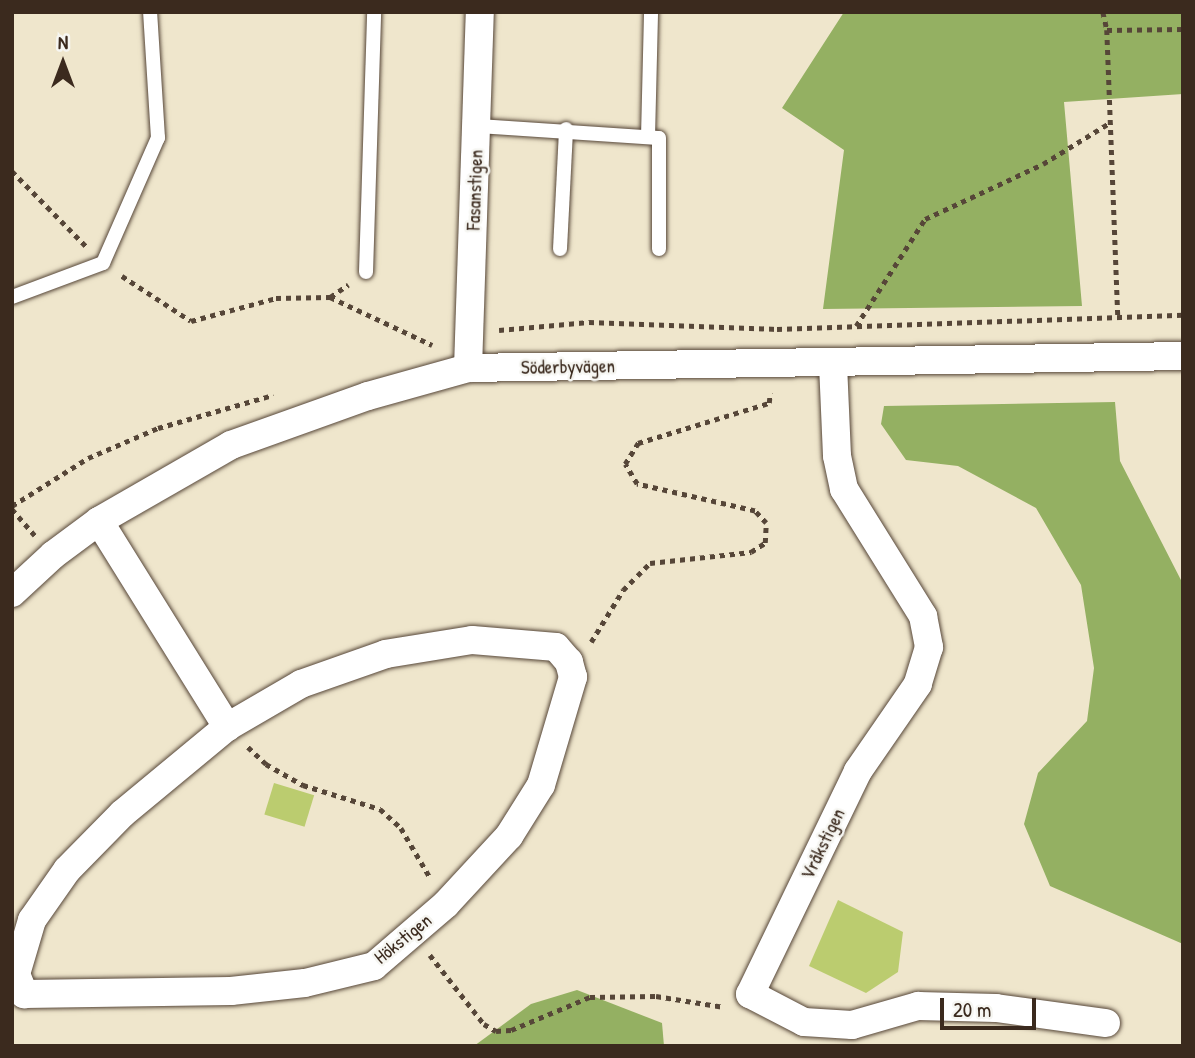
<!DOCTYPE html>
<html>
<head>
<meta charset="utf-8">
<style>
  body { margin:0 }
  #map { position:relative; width:1195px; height:1058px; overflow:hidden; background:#efe6cc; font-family:"Patrick Hand",sans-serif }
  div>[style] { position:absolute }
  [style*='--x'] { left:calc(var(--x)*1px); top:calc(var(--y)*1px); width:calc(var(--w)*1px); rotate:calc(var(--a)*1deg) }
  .green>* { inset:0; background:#bbcc6f; transform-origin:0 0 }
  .forest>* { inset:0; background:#94b062 }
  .path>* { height:4.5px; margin-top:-2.25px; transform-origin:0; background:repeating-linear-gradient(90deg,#564638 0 5px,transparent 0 10px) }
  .roads { filter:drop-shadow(0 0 2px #564638) drop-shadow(0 0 2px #564638) }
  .service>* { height:14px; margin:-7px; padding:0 7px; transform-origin:7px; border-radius:7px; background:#fff }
  .minor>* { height:28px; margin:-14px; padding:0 14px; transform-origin:14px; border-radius:14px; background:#fff }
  span { translate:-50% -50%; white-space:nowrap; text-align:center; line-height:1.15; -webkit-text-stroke:5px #f6f6f2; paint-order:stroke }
  .street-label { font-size:19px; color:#3b2a1e }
  .frame { position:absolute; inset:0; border:14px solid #3b2a1e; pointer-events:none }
  .north { position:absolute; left:28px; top:28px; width:70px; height:70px; -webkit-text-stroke:5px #f6f6f2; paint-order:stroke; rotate:0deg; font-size:19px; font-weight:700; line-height:28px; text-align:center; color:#3b2a1e }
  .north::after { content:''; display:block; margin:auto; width:24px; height:32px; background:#3b2a1e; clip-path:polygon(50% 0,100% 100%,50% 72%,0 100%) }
  .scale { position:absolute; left:940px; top:998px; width:96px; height:32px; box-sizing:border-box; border:4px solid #3b2a1e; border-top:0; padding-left:9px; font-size:21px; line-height:24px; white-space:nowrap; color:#3b2a1e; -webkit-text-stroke:5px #f6f6f2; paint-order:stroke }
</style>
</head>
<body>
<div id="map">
  <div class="green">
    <div style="left:274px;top:783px;width:42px;height:33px;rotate:17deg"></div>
    <div style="clip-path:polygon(838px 900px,903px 932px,898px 972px,866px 993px,809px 966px)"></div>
  </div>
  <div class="forest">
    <div style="clip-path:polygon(844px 12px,1183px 12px,1183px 94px,1064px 102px,1082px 306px,823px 309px,844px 150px,782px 108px)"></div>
    <div style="clip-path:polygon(1115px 402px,1120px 461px,1183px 584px,1183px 944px,1050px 886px,1024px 824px,1038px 773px,1087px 721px,1094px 668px,1081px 585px,1036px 508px,958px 466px,906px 460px,881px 424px,884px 406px)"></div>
    <div style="clip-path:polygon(577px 990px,662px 1023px,664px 1046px,474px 1046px,531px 1004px)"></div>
  </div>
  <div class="path">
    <div style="--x:1103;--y:12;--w:18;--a:77"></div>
    <div style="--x:1107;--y:30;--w:287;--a:87.8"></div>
    <div style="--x:1107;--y:30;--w:76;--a:-0.8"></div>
    <div style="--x:12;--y:171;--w:105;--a:45.4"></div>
    <div style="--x:122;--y:276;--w:82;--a:33.1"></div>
    <div style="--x:191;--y:321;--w:88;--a:-15.1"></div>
    <div style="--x:276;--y:298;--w:54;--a:-1.1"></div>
    <div style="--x:330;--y:297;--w:22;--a:-34"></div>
    <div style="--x:330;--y:297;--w:113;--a:25.2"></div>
    <div style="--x:856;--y:326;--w:127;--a:-57.2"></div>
    <div style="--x:925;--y:219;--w:130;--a:-25"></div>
    <div style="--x:1043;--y:164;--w:80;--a:-31.7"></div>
    <div style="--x:499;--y:330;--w:90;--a:-5.1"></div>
    <div style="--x:589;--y:322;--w:188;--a:2.1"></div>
    <div style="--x:777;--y:329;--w:406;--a:-2"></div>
    <div style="--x:12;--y:506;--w:90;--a:-32.3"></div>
    <div style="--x:88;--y:458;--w:76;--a:-23.2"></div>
    <div style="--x:158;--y:428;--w:120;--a:-16"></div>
    <div style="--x:12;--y:509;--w:35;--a:49"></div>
    <div style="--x:591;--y:642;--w:61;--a:-58.4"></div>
    <div style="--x:623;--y:590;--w:38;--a:-45"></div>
    <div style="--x:650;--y:563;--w:102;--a:-6.2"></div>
    <div style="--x:751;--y:552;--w:17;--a:-33"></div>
    <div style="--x:765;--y:543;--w:20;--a:-87"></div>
    <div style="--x:766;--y:523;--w:16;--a:-133"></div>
    <div style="--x:755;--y:511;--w:121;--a:-167.1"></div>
    <div style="--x:637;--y:484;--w:23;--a:-121"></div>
    <div style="--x:625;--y:464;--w:25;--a:-58"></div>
    <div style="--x:638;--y:443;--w:137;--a:-17"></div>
    <div style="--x:769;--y:403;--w:10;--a:-84"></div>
    <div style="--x:248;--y:747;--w:25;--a:43"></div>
    <div style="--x:266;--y:764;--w:43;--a:29.6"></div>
    <div style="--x:303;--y:785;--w:81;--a:17.3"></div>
    <div style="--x:380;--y:809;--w:28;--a:42"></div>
    <div style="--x:401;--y:828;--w:59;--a:59.5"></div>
    <div style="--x:430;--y:955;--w:88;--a:52"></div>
    <div style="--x:484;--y:1024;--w:14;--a:30"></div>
    <div style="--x:496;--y:1031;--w:15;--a:-4"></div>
    <div style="--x:511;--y:1030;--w:86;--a:-22.7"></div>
    <div style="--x:590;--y:997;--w:66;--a:-0.9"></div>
    <div style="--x:656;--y:996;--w:69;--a:9.2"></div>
  </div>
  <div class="roads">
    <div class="service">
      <div style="--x:478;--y:126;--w:181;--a:3.8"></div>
      <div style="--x:659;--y:138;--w:111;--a:90"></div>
      <div style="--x:648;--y:137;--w:125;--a:-88.6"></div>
      <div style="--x:560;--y:249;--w:120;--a:-87.1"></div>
      <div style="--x:366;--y:272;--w:260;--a:-88.2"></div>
      <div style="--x:12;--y:297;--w:97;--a:-20.5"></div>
      <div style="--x:103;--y:263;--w:137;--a:-66.3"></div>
      <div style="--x:158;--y:138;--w:126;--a:-93.6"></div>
    </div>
    <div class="minor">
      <div style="--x:833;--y:364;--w:92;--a:87.5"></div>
      <div style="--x:837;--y:456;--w:34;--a:78"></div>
      <div style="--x:844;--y:489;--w:150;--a:58.1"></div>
      <div style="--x:923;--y:616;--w:32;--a:79"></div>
      <div style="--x:929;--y:647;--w:39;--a:107"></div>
      <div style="--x:918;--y:684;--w:106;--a:124.6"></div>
      <div style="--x:858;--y:771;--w:248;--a:115.8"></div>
      <div style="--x:750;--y:994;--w:61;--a:27.4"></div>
      <div style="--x:804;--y:1022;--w:48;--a:3.6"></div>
      <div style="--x:852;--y:1025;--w:69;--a:-16.1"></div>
      <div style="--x:918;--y:1006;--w:78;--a:1.5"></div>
      <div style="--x:996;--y:1008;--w:111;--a:7.8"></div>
      <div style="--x:468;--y:368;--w:356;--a:-88.1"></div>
      <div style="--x:99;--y:521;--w:243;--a:58.1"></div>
      <div style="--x:227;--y:727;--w:136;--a:140.4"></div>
      <div style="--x:122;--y:814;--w:78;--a:134.5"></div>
      <div style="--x:67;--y:870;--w:61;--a:125"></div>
      <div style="--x:32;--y:920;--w:56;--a:106.5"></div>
      <div style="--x:16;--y:974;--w:22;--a:68"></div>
      <div style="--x:24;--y:994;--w:207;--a:-0.8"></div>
      <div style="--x:231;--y:991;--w:74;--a:-6.2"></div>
      <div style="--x:305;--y:983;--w:71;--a:-13.8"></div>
      <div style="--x:374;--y:966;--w:95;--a:-40.7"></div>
      <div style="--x:446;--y:904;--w:93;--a:-47.2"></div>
      <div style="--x:509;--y:836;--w:60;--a:-57.9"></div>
      <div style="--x:541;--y:785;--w:113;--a:-73.5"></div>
      <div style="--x:573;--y:677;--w:16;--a:-105"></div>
      <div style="--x:569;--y:662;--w:20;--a:-131"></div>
      <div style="--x:556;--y:647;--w:84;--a:-175.2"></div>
      <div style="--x:472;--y:640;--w:87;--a:170.8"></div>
      <div style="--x:386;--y:654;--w:90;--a:160.6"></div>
      <div style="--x:301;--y:684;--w:86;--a:149.8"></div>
      <div style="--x:12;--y:593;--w:56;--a:-42.8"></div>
      <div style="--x:53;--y:555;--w:57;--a:-36.5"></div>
      <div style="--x:99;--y:521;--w:152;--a:-29.9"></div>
      <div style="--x:231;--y:445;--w:145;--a:-19.7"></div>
      <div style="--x:368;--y:396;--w:104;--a:-15.6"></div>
      <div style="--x:468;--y:368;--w:715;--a:-0.96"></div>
    </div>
  </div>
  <div class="street-label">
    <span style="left:475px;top:190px;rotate:-88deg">Fasanstigen</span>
    <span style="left:568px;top:367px;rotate:-1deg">Söderbyvägen</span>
    <span style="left:823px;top:844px;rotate:-64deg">Vråkstigen</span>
    <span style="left:403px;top:939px;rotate:-39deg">Hökstigen</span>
  </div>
  <div class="frame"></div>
  <div class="north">N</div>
  <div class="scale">20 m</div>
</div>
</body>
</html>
